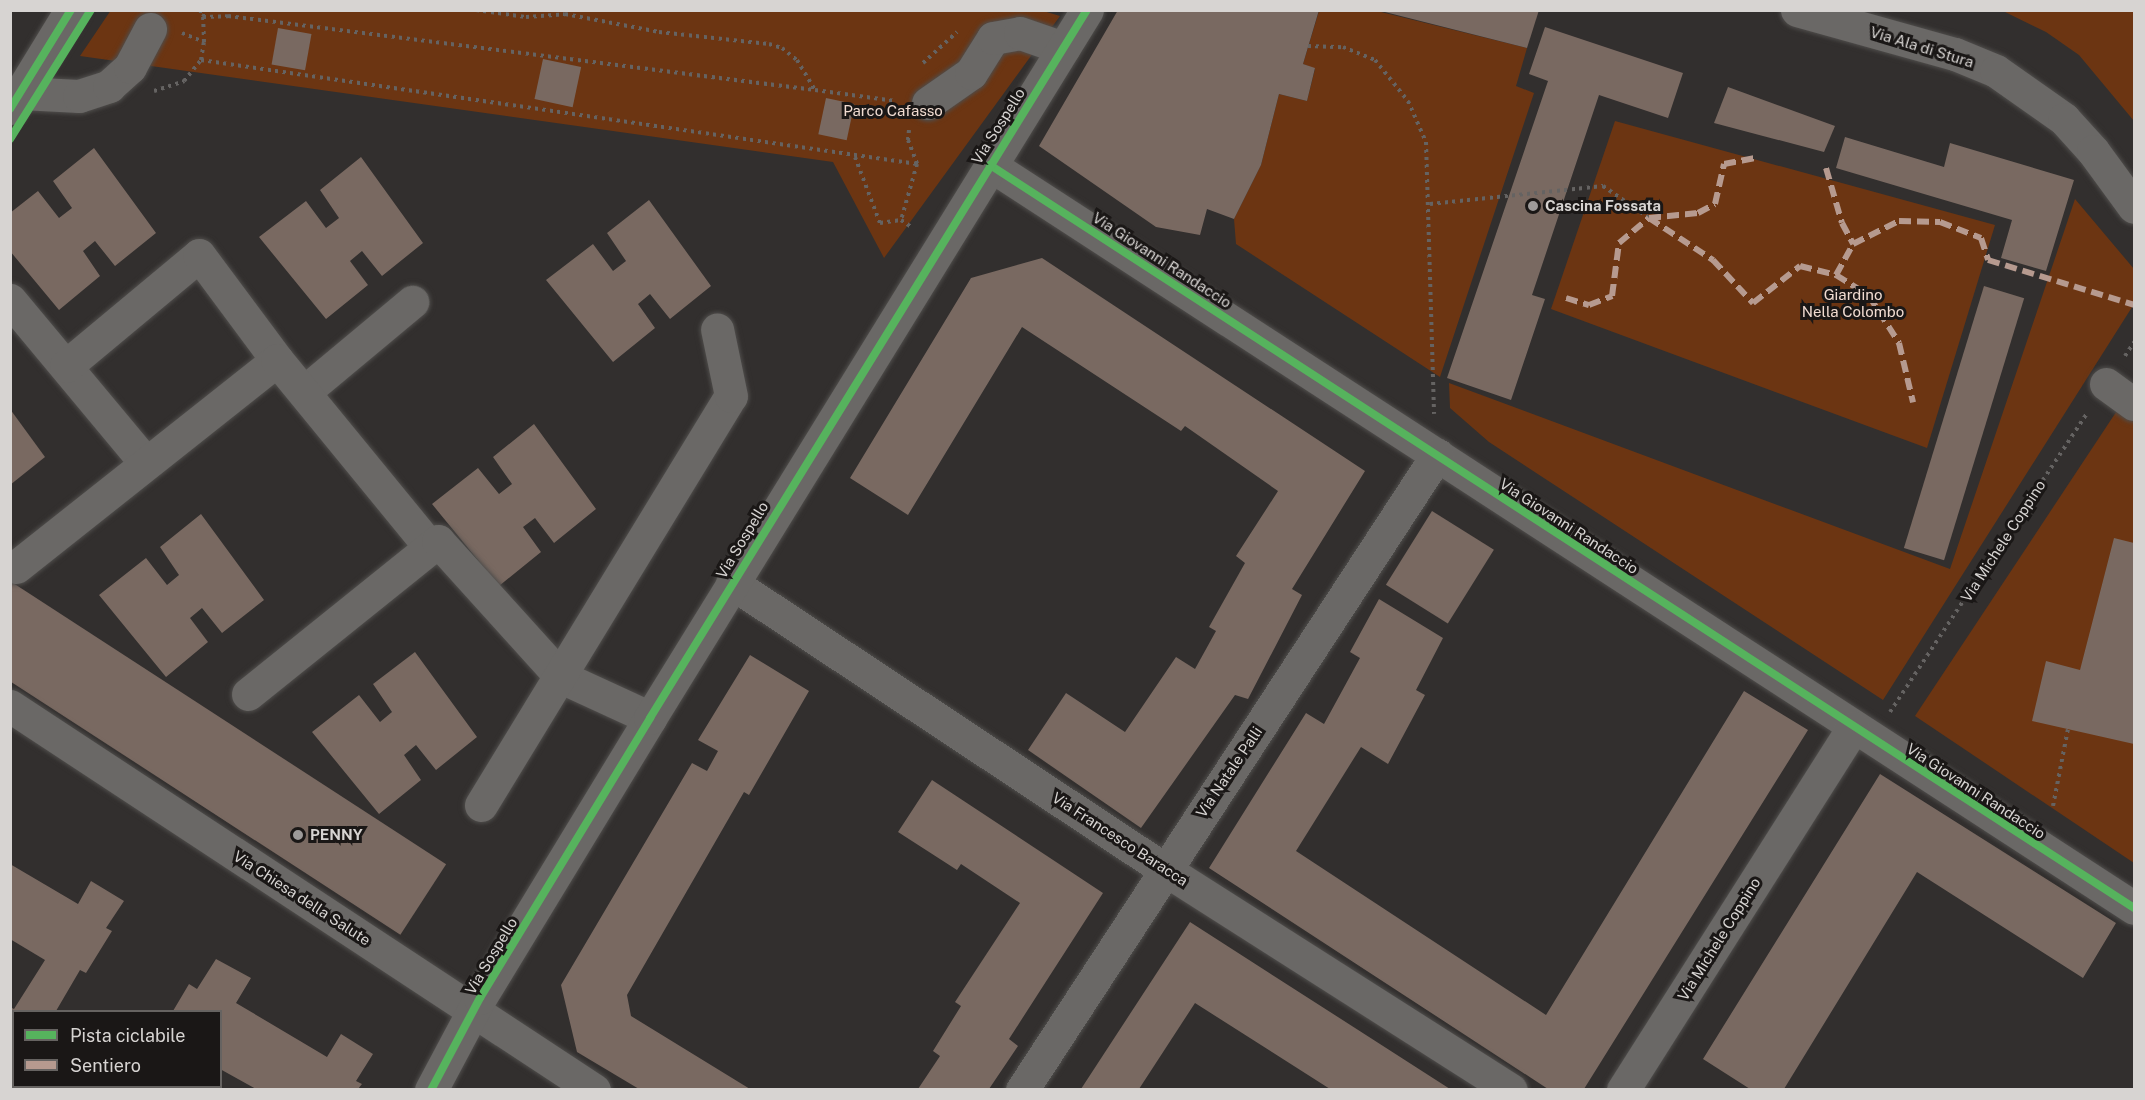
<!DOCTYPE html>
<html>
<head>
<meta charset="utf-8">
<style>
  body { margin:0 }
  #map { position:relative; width:2145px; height:1100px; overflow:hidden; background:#322f2e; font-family:"Public Sans",sans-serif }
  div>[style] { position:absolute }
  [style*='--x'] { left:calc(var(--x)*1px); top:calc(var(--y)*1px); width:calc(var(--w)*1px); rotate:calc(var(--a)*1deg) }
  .green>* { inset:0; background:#6c3512 }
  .building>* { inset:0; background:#796961; transform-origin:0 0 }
  .path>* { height:4px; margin-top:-2px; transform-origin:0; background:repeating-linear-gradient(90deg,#656362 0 3px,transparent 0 7.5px) }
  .roads { filter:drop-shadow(0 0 2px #4f4d4b) drop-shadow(0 0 2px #4f4d4b) }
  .minor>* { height:33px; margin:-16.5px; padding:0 16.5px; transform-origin:16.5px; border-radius:16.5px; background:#6a6866 }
  .quiet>* { height:6px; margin-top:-3px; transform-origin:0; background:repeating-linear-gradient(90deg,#b69a8f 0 12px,transparent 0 18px) }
  .cycleway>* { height:8px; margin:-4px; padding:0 4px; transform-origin:4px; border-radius:4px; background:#56b35d }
  .dots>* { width:16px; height:16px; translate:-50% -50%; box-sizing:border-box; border:3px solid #1a1716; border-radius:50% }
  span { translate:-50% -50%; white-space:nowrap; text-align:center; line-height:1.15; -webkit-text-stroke:6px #1a1716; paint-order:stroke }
  .street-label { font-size:15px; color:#d7d4d2 }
  .park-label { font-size:15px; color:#f1dcd1 }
  .poi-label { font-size:15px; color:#d7d4d2; font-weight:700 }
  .left { translate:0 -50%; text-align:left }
  .frame { position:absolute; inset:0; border:12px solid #d7d4d2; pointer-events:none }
  .legend { position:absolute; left:12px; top:1010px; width:210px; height:78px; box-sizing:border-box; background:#1a1716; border:2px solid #666361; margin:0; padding:8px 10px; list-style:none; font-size:18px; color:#d7d4d2 }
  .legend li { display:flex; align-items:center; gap:12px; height:30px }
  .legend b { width:30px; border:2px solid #666361 }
</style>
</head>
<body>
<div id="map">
  <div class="green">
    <div style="clip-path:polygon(111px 10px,1040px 10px,1060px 16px,884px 258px,833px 162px,80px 56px)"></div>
    <div style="clip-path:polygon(1319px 11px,1377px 11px,1527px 48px,1516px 86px,1534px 93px,1440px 377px,1236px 244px,1234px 219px,1261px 165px,1279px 94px,1307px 101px,1315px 69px,1303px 64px)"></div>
    <div style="clip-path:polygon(2003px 11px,2134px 11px,2134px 121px,2079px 55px,2046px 32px)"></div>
    <div style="clip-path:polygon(1615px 121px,1995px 225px,1927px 448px,1551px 309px)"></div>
    <div style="clip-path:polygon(2075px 199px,2134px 269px,2134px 304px,1883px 700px,1489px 442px,1450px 408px,1449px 383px,1950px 569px)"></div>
    <div style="clip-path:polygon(2134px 385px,2134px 863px,1915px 716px)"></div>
  </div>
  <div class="building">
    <div style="clip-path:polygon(1118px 10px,1319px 10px,1303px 64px,1315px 68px,1307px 101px,1279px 94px,1261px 165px,1234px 219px,1207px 209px,1200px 235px,1156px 227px,1039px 146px)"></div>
    <div style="clip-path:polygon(1539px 10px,1527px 48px,1381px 11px,1381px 10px)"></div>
    <div style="clip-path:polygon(1545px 27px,1683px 73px,1668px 118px,1599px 95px,1532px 295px,1545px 299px,1511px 400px,1447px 378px,1548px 81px,1529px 74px)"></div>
    <div style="left:278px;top:28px;width:34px;height:37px;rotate:10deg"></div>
    <div style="left:543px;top:59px;width:39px;height:41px;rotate:12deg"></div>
    <div style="clip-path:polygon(1728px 87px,1835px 126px,1824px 152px,1714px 123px)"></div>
    <div style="left:826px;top:98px;width:29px;height:37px;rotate:12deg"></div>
    <div style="clip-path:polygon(1845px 137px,1944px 167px,1950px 143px,2074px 180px,2046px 271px,2001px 258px,2012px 220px,1836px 168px)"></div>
    <div style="clip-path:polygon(94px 148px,156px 233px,115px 266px,95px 241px,83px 251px,100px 276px,59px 310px,10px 251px,10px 213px,38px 191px,59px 218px,72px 208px,53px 181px)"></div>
    <div style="clip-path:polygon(361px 157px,423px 243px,382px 276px,362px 251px,350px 261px,368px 285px,326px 319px,259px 237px,306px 201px,326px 228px,339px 218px,320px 190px)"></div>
    <div style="clip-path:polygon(649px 200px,711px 286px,670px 319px,650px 294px,638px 304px,655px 328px,613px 362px,546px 280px,593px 244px,613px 271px,626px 261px,607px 233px)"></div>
    <div style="clip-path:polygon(1042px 258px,1365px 471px,1292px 589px,1302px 595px,1248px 699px,1235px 695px,1141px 828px,1028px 750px,1066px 693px,1125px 732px,1176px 657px,1195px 669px,1216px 631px,1209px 627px,1245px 563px,1236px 556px,1278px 491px,1185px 426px,1181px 431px,1022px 327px,908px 515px,850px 478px,971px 278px)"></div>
    <div style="left:1984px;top:286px;width:42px;height:274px;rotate:17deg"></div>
    <div style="clip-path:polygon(10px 409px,45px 457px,10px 485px)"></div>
    <div style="clip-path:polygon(534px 424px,596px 509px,554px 543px,535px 518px,523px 527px,541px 552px,499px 586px,432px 504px,478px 468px,499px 494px,512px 484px,493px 457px)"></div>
    <div style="left:1432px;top:511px;width:73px;height:87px;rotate:32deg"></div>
    <div style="clip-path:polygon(201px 514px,264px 600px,222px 633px,202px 608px,190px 618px,208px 642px,166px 677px,99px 595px,146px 558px,167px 585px,179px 575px,160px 547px)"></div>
    <div style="clip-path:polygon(2114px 538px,2134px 543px,2134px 744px,2032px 721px,2046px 661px,2080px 670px)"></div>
    <div style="left:10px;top:581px;width:520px;height:84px;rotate:33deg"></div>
    <div style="clip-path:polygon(1379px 599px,1443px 638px,1416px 690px,1425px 695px,1388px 764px,1361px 747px,1296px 851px,1546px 1015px,1744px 691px,1808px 730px,1584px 1089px,1548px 1089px,1209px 868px,1306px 713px,1324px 724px,1360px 658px,1350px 652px)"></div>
    <div style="clip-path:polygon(415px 652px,477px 737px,436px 770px,416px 745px,404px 755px,421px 780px,379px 814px,312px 732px,359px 695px,380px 722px,392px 712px,373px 684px)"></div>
    <div style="clip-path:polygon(750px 655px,809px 691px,749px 795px,744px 792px,627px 995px,631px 1016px,750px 1089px,639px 1089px,577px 1052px,561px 985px,692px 763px,707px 771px,718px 751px,698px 740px)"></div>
    <div style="clip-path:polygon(1880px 774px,2116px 923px,2083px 978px,1917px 872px,1784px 1089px,1750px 1089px,1703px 1059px)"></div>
    <div style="clip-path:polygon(932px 780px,1103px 893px,1009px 1039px,1018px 1046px,989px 1089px,918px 1089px,940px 1056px,933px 1051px,961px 1006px,955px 1002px,1020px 903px,961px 864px,957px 870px,898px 832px)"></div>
    <div style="clip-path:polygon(10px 864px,78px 904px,91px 881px,124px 901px,106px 928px,112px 931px,86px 973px,80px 970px,56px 1011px,14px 1011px,11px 1090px,10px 1007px,14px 1009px,45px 960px,10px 939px)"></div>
    <div style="clip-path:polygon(1190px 922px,1450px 1089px,1330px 1089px,1195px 1003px,1139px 1089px,1081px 1089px)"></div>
    <div style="clip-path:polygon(216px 959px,251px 978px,236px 1003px,327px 1057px,341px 1034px,373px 1054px,356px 1081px,362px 1084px,358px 1089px,256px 1089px,220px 1069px,220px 1011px,173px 1011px,189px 984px,197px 989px)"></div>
    <div style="clip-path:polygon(33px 1086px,181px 1086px,180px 1089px)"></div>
  </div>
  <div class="path">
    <div style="--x:200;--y:10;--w:8;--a:67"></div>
    <div style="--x:203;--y:17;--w:25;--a:-2"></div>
    <div style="--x:228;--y:16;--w:592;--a:7.19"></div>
    <div style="--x:476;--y:10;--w:50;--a:8"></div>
    <div style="--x:526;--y:17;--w:39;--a:-4"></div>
    <div style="--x:565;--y:14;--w:96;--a:10.8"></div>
    <div style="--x:659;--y:32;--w:111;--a:6.2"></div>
    <div style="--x:769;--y:44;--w:14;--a:17"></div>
    <div style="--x:782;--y:48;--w:19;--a:39"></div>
    <div style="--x:797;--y:60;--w:35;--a:59"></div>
    <div style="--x:815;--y:90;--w:81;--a:7.8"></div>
    <div style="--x:182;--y:33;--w:24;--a:22"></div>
    <div style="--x:204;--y:42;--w:25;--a:-92"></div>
    <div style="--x:203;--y:17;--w:8;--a:-60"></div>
    <div style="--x:1308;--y:46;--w:35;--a:2"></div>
    <div style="--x:1343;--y:47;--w:35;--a:22"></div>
    <div style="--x:1375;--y:60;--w:53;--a:51.2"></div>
    <div style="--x:1408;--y:101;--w:45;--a:66.3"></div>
    <div style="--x:1426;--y:142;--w:272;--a:88.3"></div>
    <div style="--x:201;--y:60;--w:724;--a:8.26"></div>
    <div style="--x:923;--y:63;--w:46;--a:-42.4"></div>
    <div style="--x:154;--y:91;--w:32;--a:-18"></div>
    <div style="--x:184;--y:81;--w:27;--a:-51"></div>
    <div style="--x:201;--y:60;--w:18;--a:-81"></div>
    <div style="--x:909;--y:130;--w:10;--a:96"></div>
    <div style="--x:908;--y:140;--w:26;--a:69"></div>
    <div style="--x:917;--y:164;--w:58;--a:105.9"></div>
    <div style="--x:901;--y:220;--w:14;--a:34"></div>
    <div style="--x:855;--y:157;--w:71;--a:69.3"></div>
    <div style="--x:880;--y:223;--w:21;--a:-8"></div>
    <div style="--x:1430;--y:204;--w:174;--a:-5.9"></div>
    <div style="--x:1603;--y:186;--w:56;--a:34.8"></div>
    <div style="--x:2125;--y:356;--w:17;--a:-57"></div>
    <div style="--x:1890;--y:712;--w:359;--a:-56.6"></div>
    <div style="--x:2053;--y:806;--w:78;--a:-79"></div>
  </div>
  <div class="roads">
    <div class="minor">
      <div style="--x:1797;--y:10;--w:164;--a:15.6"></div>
      <div style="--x:1955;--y:54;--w:44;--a:22.5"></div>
      <div style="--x:1996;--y:71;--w:83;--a:35.2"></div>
      <div style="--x:2064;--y:119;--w:43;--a:47.8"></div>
      <div style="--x:2093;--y:151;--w:69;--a:53.8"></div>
      <div style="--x:21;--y:93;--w:58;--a:3"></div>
      <div style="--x:79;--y:96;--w:32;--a:-18"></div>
      <div style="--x:109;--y:86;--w:28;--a:-42"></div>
      <div style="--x:130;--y:67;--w:43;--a:-62.2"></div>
      <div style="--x:928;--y:103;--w:52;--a:-34.9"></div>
      <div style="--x:971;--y:73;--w:41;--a:-57.8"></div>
      <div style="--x:993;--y:38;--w:27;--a:-10"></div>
      <div style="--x:1020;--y:33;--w:46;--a:19.2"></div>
      <div style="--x:11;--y:108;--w:115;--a:-58.5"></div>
      <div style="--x:990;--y:165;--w:1364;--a:33"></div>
      <div style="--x:10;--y:300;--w:211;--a:50.2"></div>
      <div style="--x:66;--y:366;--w:173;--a:-39.8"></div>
      <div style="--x:199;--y:255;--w:131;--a:53.4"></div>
      <div style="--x:2106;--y:384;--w:34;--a:36"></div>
      <div style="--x:304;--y:392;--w:141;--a:-39.8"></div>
      <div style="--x:16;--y:567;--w:333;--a:-38.4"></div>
      <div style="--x:277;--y:360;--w:242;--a:50.7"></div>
      <div style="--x:732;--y:583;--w:518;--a:33.51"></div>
      <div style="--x:1164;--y:869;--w:411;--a:32.5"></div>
      <div style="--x:248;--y:694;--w:244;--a:-38.8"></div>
      <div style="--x:438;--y:541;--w:183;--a:47.9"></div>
      <div style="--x:561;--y:677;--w:98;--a:24.7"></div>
      <div style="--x:10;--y:706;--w:699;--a:33.33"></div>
      <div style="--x:481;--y:805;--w:479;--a:-58.6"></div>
      <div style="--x:731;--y:396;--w:68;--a:-101.8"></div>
      <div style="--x:431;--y:1090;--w:104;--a:-62"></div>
      <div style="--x:480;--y:998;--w:328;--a:-58.7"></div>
      <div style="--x:650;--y:718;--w:832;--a:-58.32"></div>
      <div style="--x:1022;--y:1090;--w:759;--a:-56.83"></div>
      <div style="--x:1623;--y:1090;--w:429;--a:-57.6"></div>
    </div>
  </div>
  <div class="quiet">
    <div style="--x:1826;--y:168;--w:57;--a:73.8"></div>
    <div style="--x:1842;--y:223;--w:24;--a:62"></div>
    <div style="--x:1649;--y:218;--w:49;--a:-5.8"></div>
    <div style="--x:1698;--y:213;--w:19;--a:-28"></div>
    <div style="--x:1715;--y:204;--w:41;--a:-77.3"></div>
    <div style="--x:1724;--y:164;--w:33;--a:-11"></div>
    <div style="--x:1836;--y:275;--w:35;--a:-61"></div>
    <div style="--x:1853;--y:244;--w:51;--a:-26.6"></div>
    <div style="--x:1899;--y:221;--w:41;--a:1.4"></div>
    <div style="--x:1940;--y:222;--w:44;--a:21.3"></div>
    <div style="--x:1981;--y:238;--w:23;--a:72"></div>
    <div style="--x:1988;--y:260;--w:153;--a:17.1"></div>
    <div style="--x:1566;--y:298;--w:24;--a:17"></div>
    <div style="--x:1589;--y:305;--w:25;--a:-21"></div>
    <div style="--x:1612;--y:296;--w:53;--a:-82.5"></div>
    <div style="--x:1619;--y:243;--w:39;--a:-40"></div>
    <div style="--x:1649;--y:218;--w:77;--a:33.3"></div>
    <div style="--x:1713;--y:260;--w:59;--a:47.1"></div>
    <div style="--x:1753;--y:303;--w:60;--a:-38.2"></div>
    <div style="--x:1800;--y:266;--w:37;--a:14"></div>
    <div style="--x:1836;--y:275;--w:39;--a:32"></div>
    <div style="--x:1869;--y:296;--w:56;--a:57.4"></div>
    <div style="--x:1899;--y:343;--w:61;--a:76.7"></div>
  </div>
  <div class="cycleway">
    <div style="--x:10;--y:109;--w:116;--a:-58.4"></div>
    <div style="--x:10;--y:139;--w:152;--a:-57.9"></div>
    <div style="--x:990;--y:165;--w:1364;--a:33"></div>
    <div style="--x:431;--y:1090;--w:104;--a:-62"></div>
    <div style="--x:480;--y:998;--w:328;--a:-58.7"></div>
    <div style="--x:650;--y:718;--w:832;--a:-58.32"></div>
  </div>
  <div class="dots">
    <div style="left:1533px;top:206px;background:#9d9a99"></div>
    <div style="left:298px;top:835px;background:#9d9a99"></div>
  </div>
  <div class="street-label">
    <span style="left:1922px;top:47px;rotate:17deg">Via Ala di Stura</span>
    <span style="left:998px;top:126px;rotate:-58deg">Via Sospello</span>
    <span style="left:1162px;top:260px;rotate:33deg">Via Giovanni Randaccio</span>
    <span style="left:1569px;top:526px;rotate:33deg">Via Giovanni Randaccio</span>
    <span style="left:742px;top:540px;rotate:-59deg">Via Sospello</span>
    <span style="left:2003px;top:541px;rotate:-57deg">Via Michele Coppino</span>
    <span style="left:1229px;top:772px;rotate:-56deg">Via Natale Palli</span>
    <span style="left:1976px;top:791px;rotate:33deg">Via Giovanni Randaccio</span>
    <span style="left:1120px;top:839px;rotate:33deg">Via Francesco Baracca</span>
    <span style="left:302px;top:898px;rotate:33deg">Via Chiesa della Salute</span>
    <span style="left:1719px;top:939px;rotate:-58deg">Via Michele Coppino</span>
    <span style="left:491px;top:956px;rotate:-59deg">Via Sospello</span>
  </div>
  <div class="park-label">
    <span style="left:893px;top:111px">Parco Cafasso</span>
    <span style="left:1853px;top:303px">Giardino<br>Nella Colombo</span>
  </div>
  <div class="poi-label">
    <span class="left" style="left:1545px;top:206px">Cascina Fossata</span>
    <span class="left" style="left:310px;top:835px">PENNY</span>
  </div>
  <div class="frame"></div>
  <ul class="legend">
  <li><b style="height:8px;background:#56b35d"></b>Pista ciclabile</li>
  <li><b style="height:8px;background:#b69a8f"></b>Sentiero</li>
  </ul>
</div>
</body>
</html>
